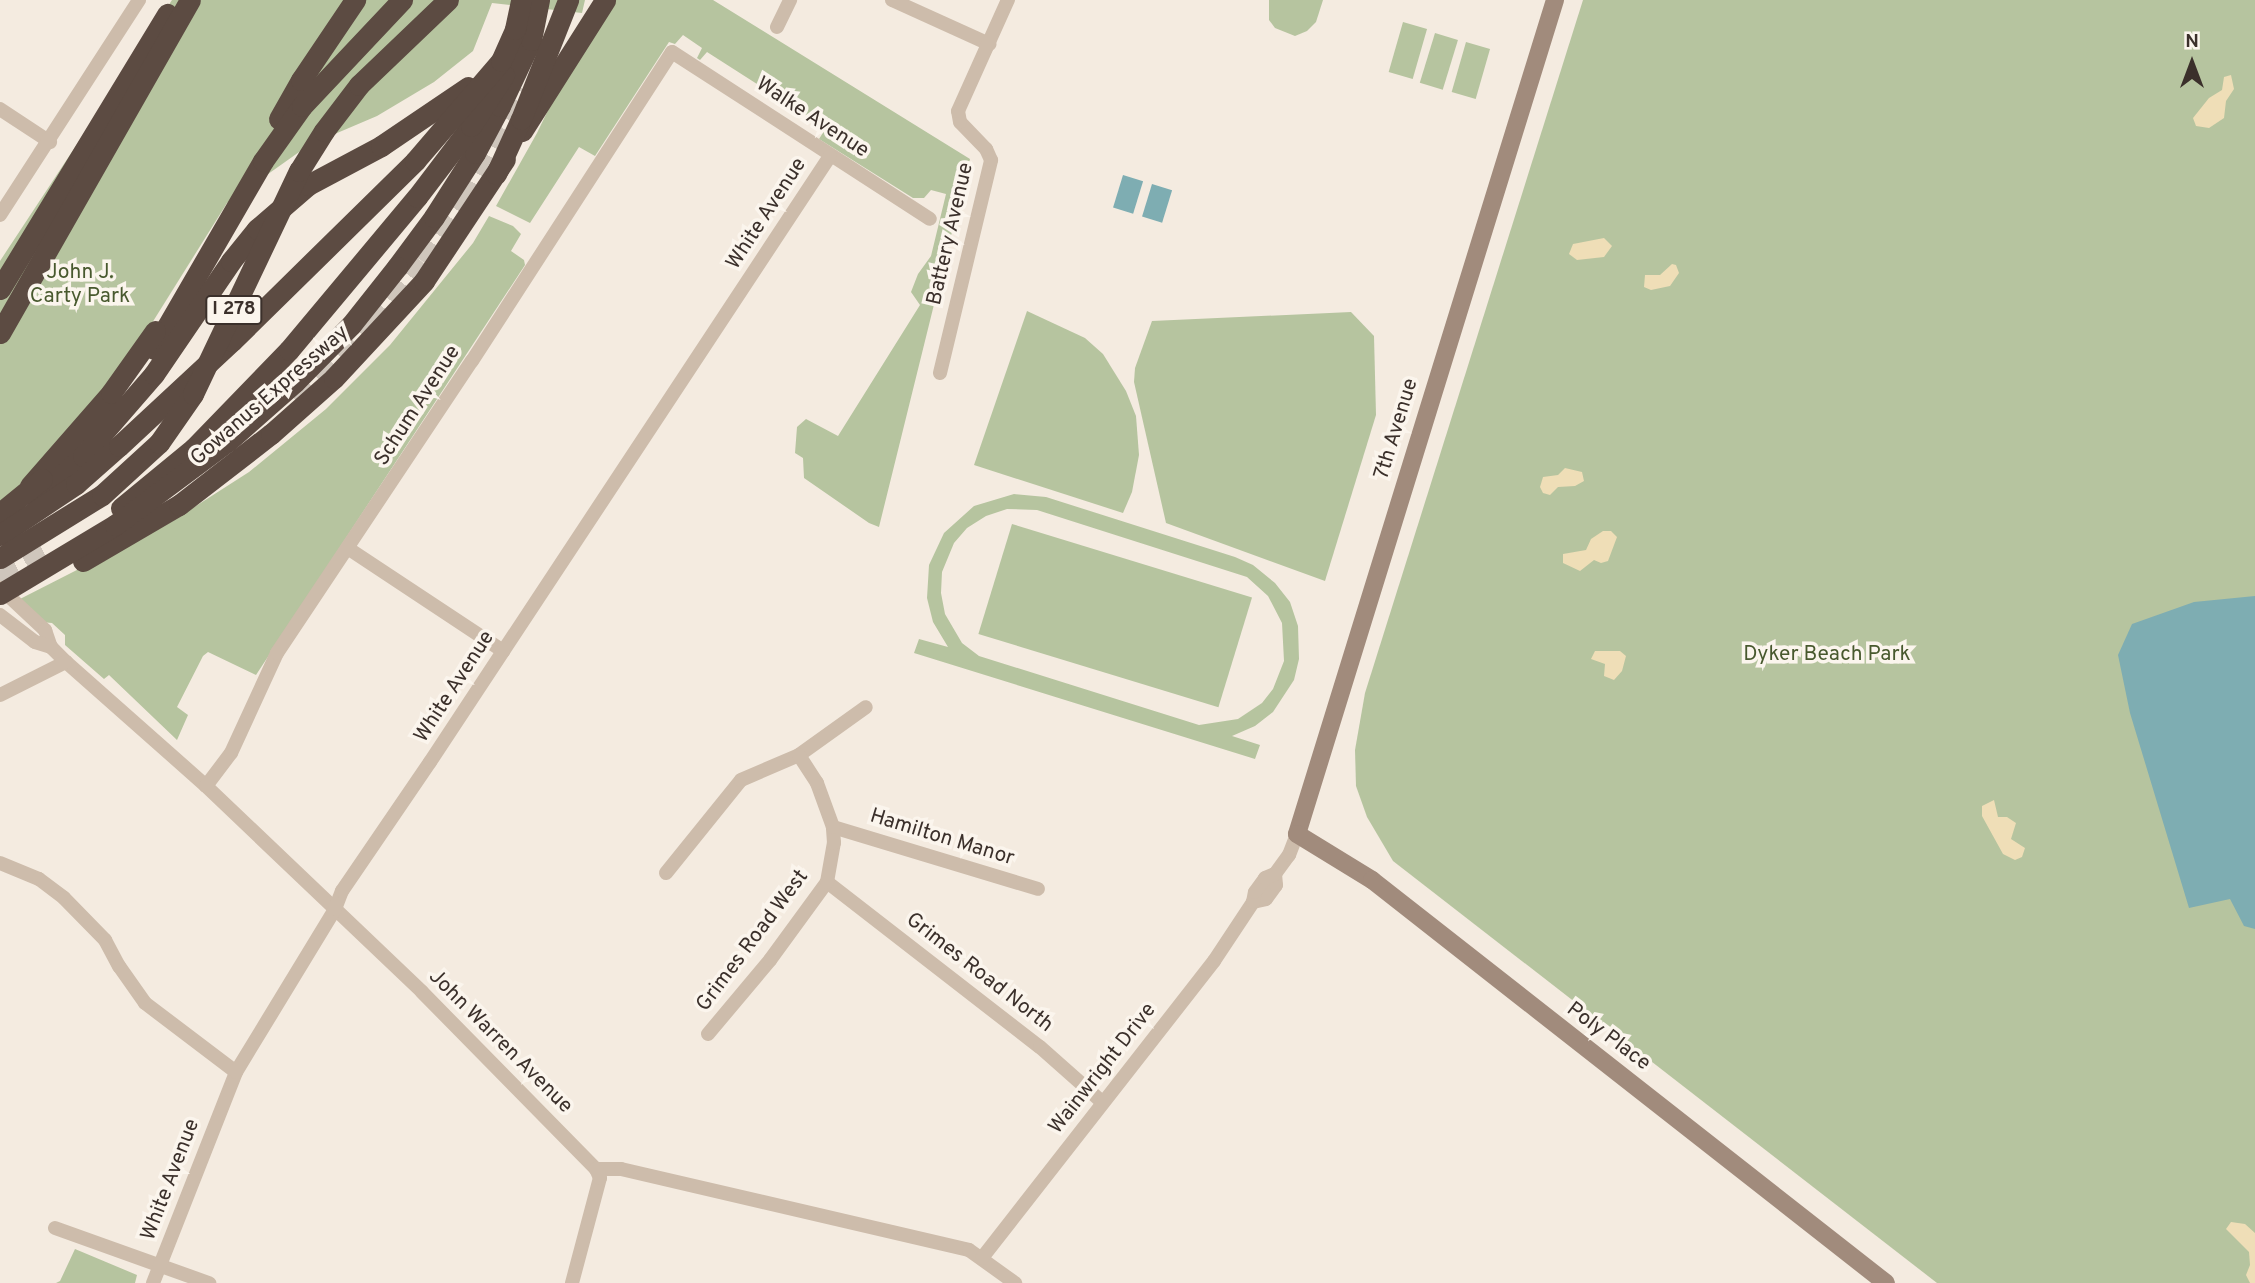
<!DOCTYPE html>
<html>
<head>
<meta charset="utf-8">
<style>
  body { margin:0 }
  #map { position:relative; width:2255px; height:1283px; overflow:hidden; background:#f4ebe0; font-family:Overpass,sans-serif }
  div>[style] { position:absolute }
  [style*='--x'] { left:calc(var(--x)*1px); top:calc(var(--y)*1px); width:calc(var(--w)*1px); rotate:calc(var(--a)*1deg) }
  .green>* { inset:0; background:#b6c49f; transform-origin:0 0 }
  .sand>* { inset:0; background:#efdeb7 }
  .water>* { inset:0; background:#7eadb2; transform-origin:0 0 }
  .highway-tunnel>* { height:21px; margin-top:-10.5px; transform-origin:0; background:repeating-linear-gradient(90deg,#cfc6bc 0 21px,transparent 0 31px) }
  .street>* { height:14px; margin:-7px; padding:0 7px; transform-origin:7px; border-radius:7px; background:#cdbcab }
  .secondary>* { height:18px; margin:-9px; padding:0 9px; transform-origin:9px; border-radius:9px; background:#a18b7c }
  .highway>* { height:21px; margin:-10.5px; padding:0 10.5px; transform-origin:10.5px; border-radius:10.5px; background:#5c4b42 }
  .highway-bridge>* { height:21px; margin:-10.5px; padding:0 10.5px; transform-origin:10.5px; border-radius:10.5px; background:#5c4b42 }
  span { translate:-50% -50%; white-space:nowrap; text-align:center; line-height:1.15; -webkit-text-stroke:7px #fbf5ed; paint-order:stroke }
  .shield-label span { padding:2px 5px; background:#fbf5ed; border:2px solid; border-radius:5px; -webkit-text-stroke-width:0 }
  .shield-label { font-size:19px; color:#3b302b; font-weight:700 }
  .street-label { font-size:21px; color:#3b302b }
  .park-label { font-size:21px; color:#48592e }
  .north { position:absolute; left:2157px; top:28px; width:70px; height:70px; -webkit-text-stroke:5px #fbf5ed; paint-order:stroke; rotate:0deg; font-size:19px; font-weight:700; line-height:28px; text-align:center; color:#3b302b }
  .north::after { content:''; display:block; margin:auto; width:24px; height:32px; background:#3b302b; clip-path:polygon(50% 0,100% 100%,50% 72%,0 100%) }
</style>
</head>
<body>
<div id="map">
  <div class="green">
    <div style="clip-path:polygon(172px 0,585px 0,582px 13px,492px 3px,473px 51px,434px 82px,377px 116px,309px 145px,227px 203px,127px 363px,0 541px,0 261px)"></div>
    <div style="clip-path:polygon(613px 0,713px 0,970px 159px,879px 527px,869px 523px,804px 478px,803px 458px,795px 453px,797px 427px,806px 419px,838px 436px,920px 305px,911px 292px,918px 274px,931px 256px,946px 194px,931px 190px,924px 198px,913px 198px,819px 139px,826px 128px,707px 52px,700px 60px,697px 58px,702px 48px,683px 35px,675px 44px,669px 42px,595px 156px,579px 147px,530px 223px,496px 206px,537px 133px,569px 67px)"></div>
    <div style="clip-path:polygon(1269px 0,1323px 0,1316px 22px,1307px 31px,1295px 36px,1275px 28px,1269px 20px)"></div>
    <div style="clip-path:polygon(1583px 0,2255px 0,2255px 1283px,1937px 1283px,1393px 861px,1367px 817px,1356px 786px,1355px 750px,1365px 693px)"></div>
    <div style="left:1403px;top:22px;width:25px;height:52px;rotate:16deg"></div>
    <div style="left:1435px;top:33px;width:24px;height:52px;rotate:17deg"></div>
    <div style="left:1466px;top:42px;width:25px;height:52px;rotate:16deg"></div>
    <div style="clip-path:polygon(489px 216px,513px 226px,521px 234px,511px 251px,524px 260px,525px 265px,256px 675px,208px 652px,203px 656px,177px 707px,188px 715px,177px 740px,109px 675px,104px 679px,65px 645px,65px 635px,52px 623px,41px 622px,20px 599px,171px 522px,249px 472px,326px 409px,390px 345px,473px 243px)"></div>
    <div style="clip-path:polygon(1027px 311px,1085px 338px,1103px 354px,1126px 391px,1136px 416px,1139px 455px,1132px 492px,1123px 513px,974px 465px)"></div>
    <div style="clip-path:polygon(1351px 312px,1374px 336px,1376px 415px,1325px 581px,1166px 523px,1134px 382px,1135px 368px,1152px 321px)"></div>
    <div style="clip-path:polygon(evenodd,1014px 494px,1046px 497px,1235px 557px,1253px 565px,1275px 583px,1290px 602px,1298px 626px,1299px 659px,1294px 680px,1273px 712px,1255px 726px,1232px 736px,1260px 745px,1255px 759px,914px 653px,919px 639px,948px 647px,933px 622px,927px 598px,929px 565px,944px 533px,974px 506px,1014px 494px,1007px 509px,1037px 510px,1247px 577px,1268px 596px,1282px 623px,1284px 661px,1273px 689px,1262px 703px,1238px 719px,1199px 725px,979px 656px,962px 643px,945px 614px,941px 593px,942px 572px,954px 543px,967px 528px,986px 516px,1007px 509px)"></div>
    <div style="left:1012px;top:524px;width:251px;height:115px;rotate:17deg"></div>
    <div style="clip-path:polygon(75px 1249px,137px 1275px,135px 1283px,56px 1283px,60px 1281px)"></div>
  </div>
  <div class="sand">
    <div style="clip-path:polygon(2231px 75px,2234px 89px,2226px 101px,2224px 118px,2209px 128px,2196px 126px,2193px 118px,2209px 98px,2222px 90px,2224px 77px)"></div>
    <div style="clip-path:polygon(1604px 238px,1612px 246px,1604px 257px,1577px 260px,1569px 254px,1573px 244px)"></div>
    <div style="clip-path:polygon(1672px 264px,1676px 265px,1679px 273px,1670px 286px,1651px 290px,1644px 287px,1645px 275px,1660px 275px)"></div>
    <div style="clip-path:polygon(1565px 468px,1582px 472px,1584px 481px,1575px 486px,1558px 487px,1550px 495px,1543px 493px,1540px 487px,1543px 477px,1558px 475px)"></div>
    <div style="clip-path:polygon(1603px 531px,1611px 531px,1617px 537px,1608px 561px,1601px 563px,1594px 560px,1580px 571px,1563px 563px,1563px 554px,1586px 550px,1591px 539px)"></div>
    <div style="clip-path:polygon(1595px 651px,1620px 651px,1626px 656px,1622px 671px,1614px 680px,1604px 676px,1605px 664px,1591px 659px)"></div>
    <div style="clip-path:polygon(1994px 800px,1998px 817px,2007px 817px,2016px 823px,2011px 839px,2025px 848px,2022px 857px,2015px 860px,2003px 854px,1982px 816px,1982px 806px)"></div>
    <div style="clip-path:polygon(2231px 1222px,2245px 1224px,2255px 1233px,2255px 1283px,2250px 1283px,2246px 1275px,2250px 1265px,2249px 1252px,2226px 1229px)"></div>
  </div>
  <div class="water">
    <div style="left:1123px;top:175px;width:21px;height:34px;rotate:17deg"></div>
    <div style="left:1152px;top:184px;width:21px;height:34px;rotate:17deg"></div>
    <div style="clip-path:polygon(2255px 596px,2255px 929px,2244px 926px,2230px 899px,2189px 908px,2130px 713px,2118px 655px,2132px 624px,2194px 602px)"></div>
  </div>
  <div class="highway-tunnel">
    <div style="--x:295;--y:399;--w:107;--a:-44.6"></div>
    <div style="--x:371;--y:324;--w:81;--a:-52"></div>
    <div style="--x:421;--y:260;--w:73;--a:-55.7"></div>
    <div style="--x:462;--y:200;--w:127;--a:-60.2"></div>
    <div style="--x:0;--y:580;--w:54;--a:-29"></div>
  </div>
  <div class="street">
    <div style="--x:892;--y:0;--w:107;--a:24.4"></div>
    <div style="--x:777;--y:27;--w:30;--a:-64"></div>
    <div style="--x:0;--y:109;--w:60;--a:33.4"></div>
    <div style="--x:0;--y:215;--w:256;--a:-57.1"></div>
    <div style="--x:940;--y:373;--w:219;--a:-76.5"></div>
    <div style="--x:991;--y:160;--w:12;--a:-114"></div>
    <div style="--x:986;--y:149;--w:37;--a:-134"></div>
    <div style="--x:960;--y:122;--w:11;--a:-100"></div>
    <div style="--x:958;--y:111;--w:122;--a:-65.8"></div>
    <div style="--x:349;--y:549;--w:185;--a:33.5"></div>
    <div style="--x:0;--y:588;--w:62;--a:43"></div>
    <div style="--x:45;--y:630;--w:18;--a:71"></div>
    <div style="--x:51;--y:647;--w:21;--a:45"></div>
    <div style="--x:66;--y:662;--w:187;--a:41.5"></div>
    <div style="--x:206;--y:786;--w:298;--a:43.6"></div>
    <div style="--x:422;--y:992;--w:248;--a:45.5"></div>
    <div style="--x:596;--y:1169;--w:25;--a:0"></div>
    <div style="--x:621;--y:1169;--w:357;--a:13.1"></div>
    <div style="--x:969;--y:1250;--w:57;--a:35.7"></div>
    <div style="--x:0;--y:615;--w:44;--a:37.6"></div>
    <div style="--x:35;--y:642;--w:17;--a:17"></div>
    <div style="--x:0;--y:695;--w:74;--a:-26.6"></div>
    <div style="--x:206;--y:786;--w:41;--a:-52.9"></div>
    <div style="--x:231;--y:753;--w:110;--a:-65.3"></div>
    <div style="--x:277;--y:653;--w:351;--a:-56.3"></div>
    <div style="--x:472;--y:361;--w:368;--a:-57.1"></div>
    <div style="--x:672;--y:52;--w:307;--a:32.9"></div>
    <div style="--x:833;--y:827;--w:214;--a:16.8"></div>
    <div style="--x:0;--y:863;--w:42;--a:22.3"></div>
    <div style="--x:39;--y:879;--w:31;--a:37"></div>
    <div style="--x:64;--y:898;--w:59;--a:45.7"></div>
    <div style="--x:105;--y:940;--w:30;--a:62"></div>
    <div style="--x:119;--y:966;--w:45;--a:54.9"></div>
    <div style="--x:145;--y:1003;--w:114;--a:37.2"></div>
    <div style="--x:666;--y:873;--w:119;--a:-51.1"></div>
    <div style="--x:741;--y:780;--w:63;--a:-23.3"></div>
    <div style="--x:799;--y:755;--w:82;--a:-35.6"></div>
    <div style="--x:827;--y:882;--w:269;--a:37.8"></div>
    <div style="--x:1040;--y:1047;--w:83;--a:41.6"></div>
    <div style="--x:1253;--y:902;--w:13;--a:-13"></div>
    <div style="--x:1266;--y:899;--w:17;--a:-54"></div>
    <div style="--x:1276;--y:885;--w:11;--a:-95"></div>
    <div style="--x:1275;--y:874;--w:24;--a:-54"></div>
    <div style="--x:1289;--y:855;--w:22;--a:-69"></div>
    <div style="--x:708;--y:1034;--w:97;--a:-50"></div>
    <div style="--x:770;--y:960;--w:97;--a:-53.8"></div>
    <div style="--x:827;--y:882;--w:40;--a:-80"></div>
    <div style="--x:834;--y:843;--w:16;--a:-94"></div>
    <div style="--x:833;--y:827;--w:47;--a:-110"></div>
    <div style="--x:817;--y:783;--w:33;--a:-123"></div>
    <div style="--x:55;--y:1228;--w:164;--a:19.7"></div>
    <div style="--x:982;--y:1258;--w:377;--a:-52"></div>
    <div style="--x:1214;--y:961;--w:71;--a:-56.5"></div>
    <div style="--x:1253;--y:902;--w:10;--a:-79"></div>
    <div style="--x:1255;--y:892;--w:17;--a:-54"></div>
    <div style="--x:1265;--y:878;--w:11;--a:-22"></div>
    <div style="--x:153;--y:1283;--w:227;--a:-68.5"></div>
    <div style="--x:236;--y:1072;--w:191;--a:-58.7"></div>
    <div style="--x:335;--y:909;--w:19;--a:-69"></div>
    <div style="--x:342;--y:891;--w:156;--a:-55.7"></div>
    <div style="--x:430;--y:762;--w:726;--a:-56.57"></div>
    <div style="--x:572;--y:1283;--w:109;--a:-75.1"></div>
    <div style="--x:600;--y:1178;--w:10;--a:-114"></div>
  </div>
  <div class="secondary">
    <div style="--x:1555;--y:0;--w:873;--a:107.19"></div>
    <div style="--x:1297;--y:834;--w:88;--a:31.5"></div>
    <div style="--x:1372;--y:880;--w:653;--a:38.1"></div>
  </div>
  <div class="highway">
    <div style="--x:279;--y:119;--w:45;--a:-60.6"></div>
    <div style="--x:301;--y:80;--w:97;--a:-56"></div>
    <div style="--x:522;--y:131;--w:155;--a:-57.6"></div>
    <div style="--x:397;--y:267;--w:62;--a:-53.5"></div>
    <div style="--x:434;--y:217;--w:76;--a:-57.4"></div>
    <div style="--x:475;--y:153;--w:53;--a:-62"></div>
    <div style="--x:500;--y:106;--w:73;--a:-64.8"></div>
    <div style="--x:531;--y:40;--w:41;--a:-78.7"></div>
    <div style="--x:0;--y:289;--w:322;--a:-58.7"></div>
    <div style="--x:0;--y:333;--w:383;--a:-60.3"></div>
    <div style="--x:154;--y:349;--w:217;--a:-59.9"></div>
    <div style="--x:263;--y:161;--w:67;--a:-54.7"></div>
    <div style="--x:302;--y:106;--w:146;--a:-46.7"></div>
    <div style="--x:30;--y:486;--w:123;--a:-48.9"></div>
    <div style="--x:111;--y:393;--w:76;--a:-54.6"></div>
    <div style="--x:36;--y:498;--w:63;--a:-41.8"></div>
    <div style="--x:83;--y:456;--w:108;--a:-49.1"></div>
    <div style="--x:154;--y:374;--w:137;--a:-55.7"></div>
    <div style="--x:231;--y:261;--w:41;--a:-50.9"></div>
    <div style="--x:257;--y:229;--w:67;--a:-40.8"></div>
    <div style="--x:308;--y:185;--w:83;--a:-28.1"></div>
    <div style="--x:381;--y:146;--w:105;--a:-34.1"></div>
    <div style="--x:121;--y:508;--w:94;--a:-39.4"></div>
    <div style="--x:194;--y:448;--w:136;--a:-45.9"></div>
    <div style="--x:289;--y:350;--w:199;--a:-50.1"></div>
    <div style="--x:417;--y:197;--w:89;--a:-52.7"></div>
    <div style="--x:471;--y:126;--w:61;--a:-57.1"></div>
    <div style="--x:0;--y:513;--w:54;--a:-39"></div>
    <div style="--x:0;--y:535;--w:92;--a:-33.9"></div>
    <div style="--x:76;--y:484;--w:57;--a:-41.5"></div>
    <div style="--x:119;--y:446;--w:154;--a:-42.9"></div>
    <div style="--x:232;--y:341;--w:257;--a:-44.5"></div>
    <div style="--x:415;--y:161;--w:132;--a:-49.3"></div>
    <div style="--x:501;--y:61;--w:35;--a:-66"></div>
    <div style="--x:515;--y:29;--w:30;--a:-78"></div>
    <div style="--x:0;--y:558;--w:120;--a:-31.7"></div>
    <div style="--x:102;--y:495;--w:77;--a:-42.4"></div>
    <div style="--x:159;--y:443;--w:60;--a:-55.2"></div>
    <div style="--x:193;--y:394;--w:247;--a:-64.6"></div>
    <div style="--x:299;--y:171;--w:47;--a:-58"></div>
    <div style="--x:324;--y:131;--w:58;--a:-52.7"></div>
    <div style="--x:359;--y:85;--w:123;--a:-43.7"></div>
    <div style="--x:83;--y:561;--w:111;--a:-30.3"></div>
    <div style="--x:179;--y:505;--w:116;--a:-37.7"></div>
    <div style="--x:271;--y:434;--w:84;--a:-41.6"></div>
    <div style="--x:334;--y:378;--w:132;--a:-47.1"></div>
    <div style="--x:424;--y:281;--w:146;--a:-56.4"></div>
  </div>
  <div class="highway-bridge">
    <div style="--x:496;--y:174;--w:60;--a:-65.6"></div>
    <div style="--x:521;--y:119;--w:128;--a:-68.4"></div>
    <div style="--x:0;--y:594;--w:134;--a:-31"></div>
    <div style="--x:115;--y:525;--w:141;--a:-36.6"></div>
    <div style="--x:228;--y:441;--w:89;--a:-41.4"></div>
    <div style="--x:295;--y:382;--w:80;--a:-45.5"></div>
    <div style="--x:351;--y:325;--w:74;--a:-51.6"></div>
  </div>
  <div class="shield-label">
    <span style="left:234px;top:310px">I 278</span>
  </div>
  <div class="street-label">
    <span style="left:812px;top:118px;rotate:33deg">Walke Avenue</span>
    <span style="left:767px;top:214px;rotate:-57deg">White Avenue</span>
    <span style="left:951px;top:234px;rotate:-77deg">Battery Avenue</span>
    <span style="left:270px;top:396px;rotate:-41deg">Gowanus Expressway</span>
    <span style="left:418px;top:406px;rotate:-57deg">Schum Avenue</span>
    <span style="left:1397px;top:429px;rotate:-73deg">7th Avenue</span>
    <span style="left:455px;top:687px;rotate:-57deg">White Avenue</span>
    <span style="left:942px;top:838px;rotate:17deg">Hamilton Manor</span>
    <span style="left:753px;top:941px;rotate:-53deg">Grimes Road West</span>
    <span style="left:979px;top:973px;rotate:38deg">Grimes Road North</span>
    <span style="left:1608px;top:1037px;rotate:37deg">Poly Place</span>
    <span style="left:500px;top:1042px;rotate:45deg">John Warren Avenue</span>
    <span style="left:1103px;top:1069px;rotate:-52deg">Wainwright Drive</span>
    <span style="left:171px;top:1180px;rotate:-69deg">White Avenue</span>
  </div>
  <div class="park-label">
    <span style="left:80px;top:285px">John J.<br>Carty Park</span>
    <span style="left:1827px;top:655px">Dyker Beach Park</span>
  </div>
  <div class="north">N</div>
</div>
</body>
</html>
